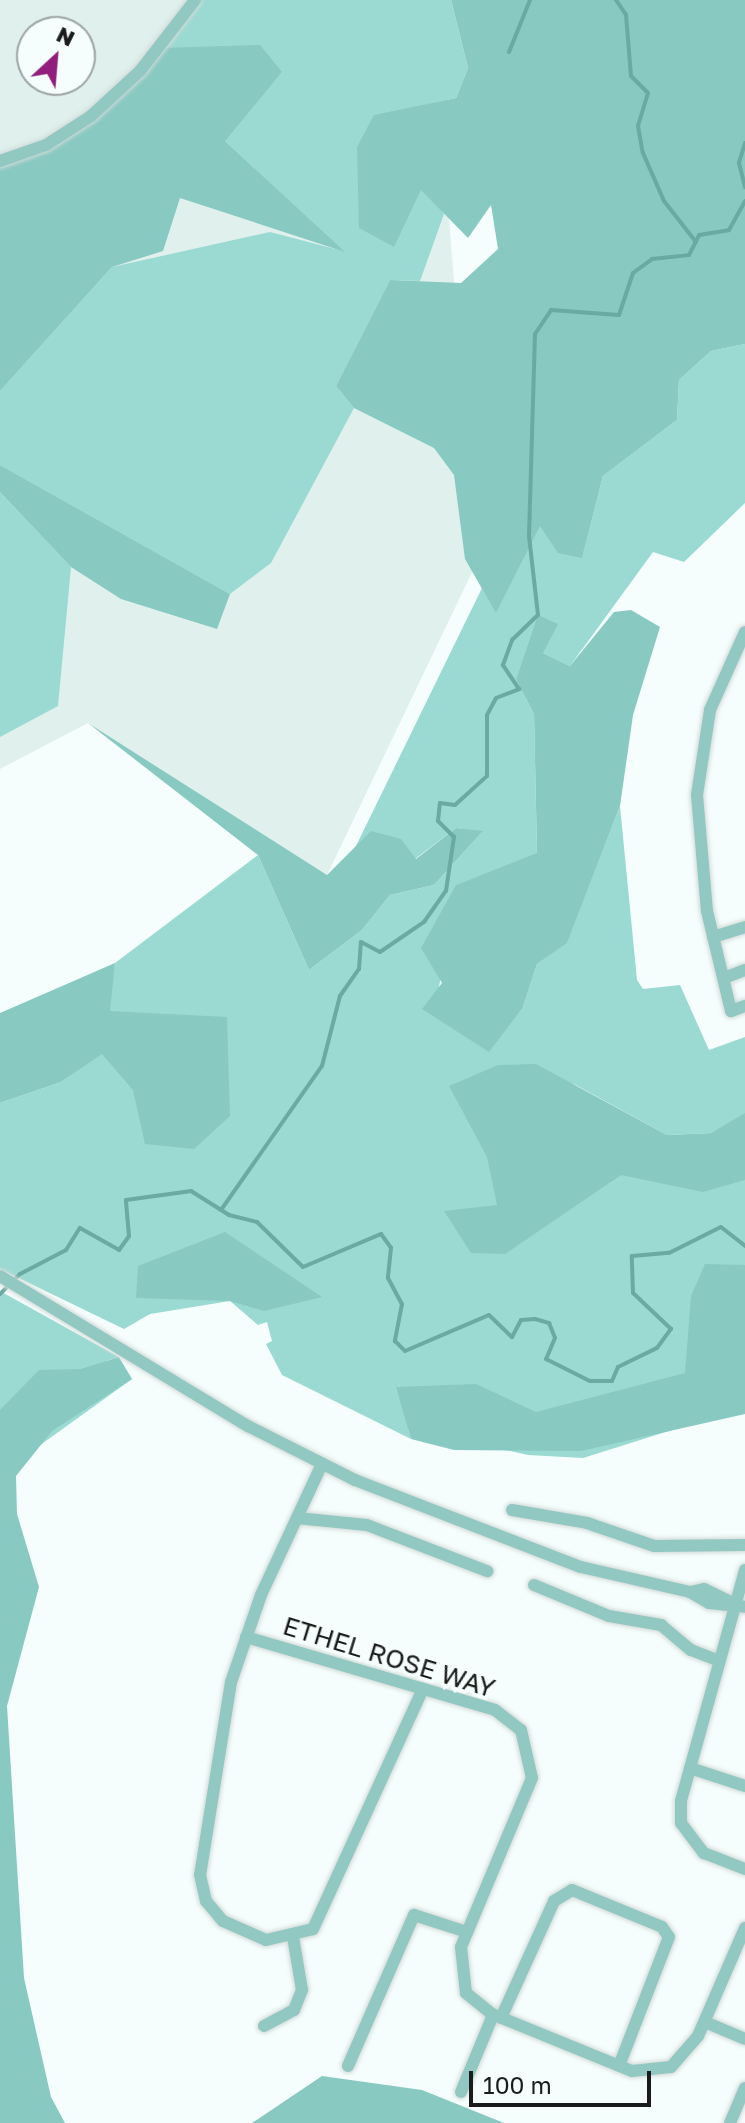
<!DOCTYPE html>
<html>
<head>
<meta charset="utf-8">
<style>
  body { margin:0 }
  #map { position:relative; width:745px; height:2123px; overflow:hidden; background:#f5fefc; font-family:"Golos Text",sans-serif }
  div>[style] { position:absolute }
  [style*='--x'] { left:calc(var(--x)*1px); top:calc(var(--y)*1px); width:calc(var(--w)*1px); rotate:calc(var(--a)*1deg) }
  .built>* { inset:0; background:#dff0ed }
  .green>* { inset:0; background:#9adad2 }
  .forest>* { inset:0; background:#88c9c2 }
  .stream>* { height:4px; margin:-2px; padding:0 2px; transform-origin:2px; border-radius:2px; background:#69aaa3 }
  .roads { filter:drop-shadow(0 0 2px #d2dad8) drop-shadow(0 0 2px #d2dad8) }
  .minor>* { height:12px; margin:-6px; padding:0 6px; transform-origin:6px; border-radius:6px; background:#92c8c2 }
  span { translate:-50% -50%; white-space:nowrap; text-align:center; line-height:1.15; -webkit-text-stroke:7px #f5fefc; paint-order:stroke }
  .street-label { font-size:26px; color:#191c1b }
  .north { position:absolute; left:16px; top:16px; width:80px; height:80px; box-sizing:border-box; background:#f5fefc; border:2px solid #9da4a2; border-radius:50%; rotate:26deg; font-size:22px; font-weight:700; line-height:32px; text-align:center; color:#191c1b }
  .north::after { content:''; display:block; margin:auto; width:28px; height:36px; background:#911d7c; clip-path:polygon(50% 0,100% 100%,50% 72%,0 100%) }
  .scale { position:absolute; left:469px; top:2071px; width:182px; height:36px; box-sizing:border-box; border:4px solid #191c1b; border-top:0; padding-left:10px; font-size:24px; line-height:28px; white-space:nowrap; color:#191c1b; -webkit-text-stroke:6px #f5fefc; paint-order:stroke }
</style>
</head>
<body>
<div id="map">
  <div class="built">
    <div style="clip-path:polygon(evenodd,0 0,432px 0,476px 564px,327px 875px,88px 723px,0 769px,0 0,32px 32px,80px 32px,80px 80px,32px 80px,32px 32px)"></div>
  </div>
  <div class="green">
    <div style="clip-path:polygon(195px 0,451px 0,468px 68px,456px 98px,374px 116px,444px 214px,420px 281px,390px 280px,336px 386px,354px 408px,271px 563px,230px 594px,0 465px,0 391px,112px 267px,270px 232px,343px 251px,224px 140px,282px 72px,160px 48px)"></div>
    <div style="clip-path:polygon(evenodd,745px 344px,745px 503px,684px 562px,653px 552px,570px 666px,543px 653px,516px 680px,534px 714px,537px 854px,457px 885px,439px 987px,523px 1007px,537px 964px,567px 942px,620px 806px,637px 980px,643px 989px,680px 985px,709px 1050px,745px 1037px,745px 1407px,583px 1458px,528px 1455px,408px 1428px,411px 1439px,282px 1375px,266px 1344px,272px 1341px,267px 1322px,258px 1325px,230px 1301px,150px 1314px,124px 1329px,0 1269px,0 1103px,61px 1082px,102px 1053px,115px 963px,258px 855px,309px 970px,362px 930px,390px 895px,434px 885px,482px 832px,456px 828px,415px 859px,371px 832px,355px 848px,482px 588px,496px 612px,540px 525px,582px 557px,603px 476px,677px 420px,679px 380px,711px 351px,745px 344px,572px 1083px,667px 1135px,711px 1133px,744px 1115px,725px 1131px,658px 1147px,572px 1083px)"></div>
    <div style="clip-path:polygon(0 492px,71px 567px,58px 706px,0 737px)"></div>
    <div style="clip-path:polygon(0 1291px,119px 1357px,106px 1361px,132px 1379px,0 1474px)"></div>
  </div>
  <div class="forest">
    <div style="clip-path:polygon(451px 0,745px 0,745px 344px,711px 351px,679px 380px,677px 420px,603px 476px,582px 558px,558px 553px,540px 526px,496px 613px,465px 559px,454px 475px,434px 448px,354px 408px,336px 386px,390px 280px,461px 283px,498px 249px,491px 205px,468px 238px,421px 190px,394px 247px,359px 228px,357px 147px,374px 115px,456px 98px,468px 68px)"></div>
    <div style="clip-path:polygon(260px 45px,282px 72px,225px 141px,345px 252px,180px 198px,163px 251px,112px 267px,0 391px,0 161px,91px 116px,160px 48px)"></div>
    <div style="clip-path:polygon(0 465px,230px 594px,217px 629px,121px 599px,71px 567px,0 492px)"></div>
    <div style="clip-path:polygon(631px 610px,660px 627px,633px 715px,620px 806px,567px 943px,537px 964px,523px 1007px,489px 1052px,422px 1009px,442px 983px,421px 948px,456px 885px,537px 853px,534px 714px,516px 680px,538px 615px,558px 624px,543px 653px,570px 666px,614px 612px)"></div>
    <div style="clip-path:polygon(88px 723px,327px 875px,371px 831px,401px 839px,416px 859px,456px 828px,483px 831px,434px 885px,390px 895px,362px 930px,309px 970px,258px 855px)"></div>
    <div style="clip-path:polygon(115px 963px,110px 1011px,227px 1017px,230px 1116px,194px 1149px,145px 1144px,133px 1090px,102px 1054px,61px 1082px,0 1103px,0 1013px)"></div>
    <div style="clip-path:polygon(536px 1064px,667px 1135px,711px 1133px,745px 1113px,745px 1180px,703px 1192px,621px 1175px,505px 1254px,471px 1253px,444px 1211px,497px 1205px,487px 1157px,449px 1086px,498px 1065px)"></div>
    <div style="clip-path:polygon(225px 1232px,322px 1297px,264px 1311px,230px 1301px,136px 1298px,138px 1266px)"></div>
    <div style="clip-path:polygon(705px 1264px,745px 1265px,745px 1414px,581px 1451px,454px 1450px,411px 1439px,396px 1387px,476px 1384px,536px 1412px,685px 1373px,691px 1296px)"></div>
    <div style="clip-path:polygon(119px 1357px,132px 1379px,52px 1431px,16px 1476px,17px 1514px,39px 1587px,7px 1706px,24px 1978px,51px 2097px,65px 2123px,0 2123px,0 1410px,39px 1370px,81px 1369px)"></div>
    <div style="clip-path:polygon(322px 2076px,422px 2090px,504px 2123px,252px 2123px)"></div>
  </div>
  <div class="stream">
    <div style="--x:616;--y:0;--w:18;--a:56"></div>
    <div style="--x:626;--y:15;--w:61;--a:85.3"></div>
    <div style="--x:631;--y:76;--w:24;--a:45"></div>
    <div style="--x:648;--y:93;--w:34;--a:107"></div>
    <div style="--x:638;--y:126;--w:27;--a:80"></div>
    <div style="--x:643;--y:153;--w:52;--a:66.4"></div>
    <div style="--x:664;--y:201;--w:52;--a:52"></div>
    <div style="--x:509;--y:52;--w:56;--a:-68"></div>
    <div style="--x:745;--y:143;--w:21;--a:107"></div>
    <div style="--x:739;--y:163;--w:25;--a:76"></div>
    <div style="--x:221;--y:1210;--w:176;--a:-55"></div>
    <div style="--x:322;--y:1066;--w:72;--a:-75.6"></div>
    <div style="--x:340;--y:996;--w:33;--a:-55"></div>
    <div style="--x:359;--y:969;--w:27;--a:-86"></div>
    <div style="--x:361;--y:942;--w:21;--a:28"></div>
    <div style="--x:380;--y:952;--w:53;--a:-34.3"></div>
    <div style="--x:424;--y:922;--w:38;--a:-55"></div>
    <div style="--x:446;--y:891;--w:55;--a:-81.6"></div>
    <div style="--x:454;--y:837;--w:23;--a:-135"></div>
    <div style="--x:438;--y:821;--w:18;--a:-84"></div>
    <div style="--x:440;--y:803;--w:15;--a:8"></div>
    <div style="--x:455;--y:805;--w:43;--a:-42.2"></div>
    <div style="--x:487;--y:776;--w:61;--a:-90"></div>
    <div style="--x:487;--y:715;--w:19;--a:-62"></div>
    <div style="--x:496;--y:698;--w:25;--a:-21"></div>
    <div style="--x:519;--y:689;--w:29;--a:-124"></div>
    <div style="--x:503;--y:665;--w:27;--a:-70"></div>
    <div style="--x:512;--y:640;--w:36;--a:-44"></div>
    <div style="--x:538;--y:615;--w:80;--a:-96.5"></div>
    <div style="--x:529;--y:536;--w:202;--a:-88.3"></div>
    <div style="--x:535;--y:334;--w:29;--a:-56"></div>
    <div style="--x:551;--y:310;--w:68;--a:4.2"></div>
    <div style="--x:619;--y:315;--w:44;--a:-71.6"></div>
    <div style="--x:633;--y:273;--w:24;--a:-36"></div>
    <div style="--x:652;--y:259;--w:37;--a:-6"></div>
    <div style="--x:689;--y:255;--w:22;--a:-63"></div>
    <div style="--x:699;--y:235;--w:30;--a:-9"></div>
    <div style="--x:729;--y:230;--w:33;--a:-61"></div>
    <div style="--x:0;--y:1294;--w:28;--a:-45"></div>
    <div style="--x:20;--y:1274;--w:52;--a:-27.6"></div>
    <div style="--x:66;--y:1250;--w:26;--a:-58"></div>
    <div style="--x:80;--y:1228;--w:45;--a:29.4"></div>
    <div style="--x:119;--y:1250;--w:17;--a:-54"></div>
    <div style="--x:129;--y:1236;--w:36;--a:-95"></div>
    <div style="--x:126;--y:1200;--w:66;--a:-7.9"></div>
    <div style="--x:191;--y:1191;--w:45;--a:32.3"></div>
    <div style="--x:229;--y:1215;--w:29;--a:14"></div>
    <div style="--x:257;--y:1222;--w:64;--a:44.4"></div>
    <div style="--x:303;--y:1267;--w:85;--a:-22.9"></div>
    <div style="--x:381;--y:1234;--w:17;--a:54"></div>
    <div style="--x:391;--y:1248;--w:30;--a:96"></div>
    <div style="--x:388;--y:1278;--w:30;--a:62"></div>
    <div style="--x:402;--y:1304;--w:38;--a:101"></div>
    <div style="--x:395;--y:1341;--w:14;--a:45"></div>
    <div style="--x:405;--y:1351;--w:91;--a:-23.2"></div>
    <div style="--x:489;--y:1315;--w:32;--a:44"></div>
    <div style="--x:512;--y:1337;--w:19;--a:-62"></div>
    <div style="--x:521;--y:1320;--w:14;--a:-4"></div>
    <div style="--x:535;--y:1319;--w:15;--a:16"></div>
    <div style="--x:549;--y:1323;--w:16;--a:68"></div>
    <div style="--x:555;--y:1338;--w:23;--a:113"></div>
    <div style="--x:546;--y:1359;--w:49;--a:26.6"></div>
    <div style="--x:590;--y:1381;--w:22;--a:0"></div>
    <div style="--x:612;--y:1381;--w:15;--a:-67"></div>
    <div style="--x:618;--y:1367;--w:43;--a:-26"></div>
    <div style="--x:657;--y:1348;--w:24;--a:-54"></div>
    <div style="--x:671;--y:1329;--w:52;--a:-136.5"></div>
    <div style="--x:633;--y:1293;--w:37;--a:-92"></div>
    <div style="--x:632;--y:1256;--w:37;--a:-5"></div>
    <div style="--x:669;--y:1253;--w:58;--a:-26.6"></div>
    <div style="--x:721;--y:1227;--w:31;--a:38"></div>
  </div>
  <div class="roads">
    <div class="minor">
      <div style="--x:0;--y:161;--w:49;--a:-19.2"></div>
      <div style="--x:46;--y:145;--w:54;--a:-32.8"></div>
      <div style="--x:91;--y:116;--w:67;--a:-42.6"></div>
      <div style="--x:140;--y:71;--w:90;--a:-52.2"></div>
      <div style="--x:745;--y:632;--w:85;--a:114.2"></div>
      <div style="--x:710;--y:710;--w:86;--a:98.7"></div>
      <div style="--x:697;--y:795;--w:116;--a:85.1"></div>
      <div style="--x:707;--y:911;--w:103;--a:76.5"></div>
      <div style="--x:731;--y:1011;--w:15;--a:-20"></div>
      <div style="--x:713;--y:937;--w:34;--a:-17"></div>
      <div style="--x:724;--y:978;--w:22;--a:-21"></div>
      <div style="--x:0;--y:1276;--w:290;--a:31.2"></div>
      <div style="--x:248;--y:1426;--w:120;--a:26.8"></div>
      <div style="--x:355;--y:1480;--w:242;--a:21.1"></div>
      <div style="--x:581;--y:1567;--w:112;--a:12.9"></div>
      <div style="--x:690;--y:1592;--w:14;--a:-12"></div>
      <div style="--x:704;--y:1589;--w:34;--a:26"></div>
      <div style="--x:322;--y:1464;--w:145;--a:115"></div>
      <div style="--x:261;--y:1595;--w:92;--a:109"></div>
      <div style="--x:231;--y:1682;--w:195;--a:99.1"></div>
      <div style="--x:200;--y:1875;--w:27;--a:77"></div>
      <div style="--x:206;--y:1901;--w:26;--a:50"></div>
      <div style="--x:223;--y:1921;--w:47;--a:23.8"></div>
      <div style="--x:266;--y:1940;--w:48;--a:-13.2"></div>
      <div style="--x:313;--y:1929;--w:264;--a:-65.4"></div>
      <div style="--x:512;--y:1510;--w:76;--a:9.8"></div>
      <div style="--x:587;--y:1523;--w:71;--a:18.9"></div>
      <div style="--x:654;--y:1546;--w:91;--a:-0.6"></div>
      <div style="--x:297;--y:1518;--w:70;--a:5.7"></div>
      <div style="--x:367;--y:1525;--w:129;--a:21"></div>
      <div style="--x:745;--y:1570;--w:240;--a:105.5"></div>
      <div style="--x:681;--y:1801;--w:22;--a:90"></div>
      <div style="--x:681;--y:1823;--w:38;--a:53"></div>
      <div style="--x:704;--y:1853;--w:44;--a:21.3"></div>
      <div style="--x:534;--y:1585;--w:81;--a:22.5"></div>
      <div style="--x:609;--y:1616;--w:53;--a:9.8"></div>
      <div style="--x:661;--y:1625;--w:39;--a:40"></div>
      <div style="--x:691;--y:1650;--w:30;--a:21"></div>
      <div style="--x:690;--y:1592;--w:22;--a:30"></div>
      <div style="--x:709;--y:1603;--w:36;--a:6"></div>
      <div style="--x:246;--y:1637;--w:259;--a:16.3"></div>
      <div style="--x:495;--y:1710;--w:33;--a:38"></div>
      <div style="--x:521;--y:1730;--w:49;--a:77.1"></div>
      <div style="--x:532;--y:1778;--w:183;--a:112.8"></div>
      <div style="--x:461;--y:1947;--w:46;--a:83.8"></div>
      <div style="--x:466;--y:1993;--w:33;--a:39"></div>
      <div style="--x:492;--y:2014;--w:151;--a:22.2"></div>
      <div style="--x:632;--y:2071;--w:39;--a:-6"></div>
      <div style="--x:671;--y:2067;--w:41;--a:-48.9"></div>
      <div style="--x:698;--y:2036;--w:118;--a:-66.5"></div>
      <div style="--x:690;--y:1768;--w:58;--a:18.1"></div>
      <div style="--x:501;--y:2018;--w:128;--a:-65.6"></div>
      <div style="--x:554;--y:1901;--w:21;--a:-31"></div>
      <div style="--x:572;--y:1890;--w:97;--a:22.3"></div>
      <div style="--x:662;--y:1927;--w:12;--a:55"></div>
      <div style="--x:669;--y:1937;--w:138;--a:111.2"></div>
      <div style="--x:705;--y:2022;--w:43;--a:23"></div>
      <div style="--x:264;--y:2026;--w:34;--a:-28"></div>
      <div style="--x:294;--y:2010;--w:22;--a:-68"></div>
      <div style="--x:302;--y:1990;--w:54;--a:-99.6"></div>
      <div style="--x:348;--y:2066;--w:165;--a:-66.4"></div>
      <div style="--x:414;--y:1915;--w:56;--a:17.8"></div>
      <div style="--x:461;--y:2092;--w:83;--a:-67.4"></div>
      <div style="--x:730;--y:2123;--w:38;--a:-67"></div>
    </div>
  </div>
  <div class="street-label">
    <span style="left:389px;top:1657px;rotate:17deg">ETHEL ROSE WAY</span>
  </div>
  <div class="north">N</div>
  <div class="scale">100 m</div>
</div>
</body>
</html>
